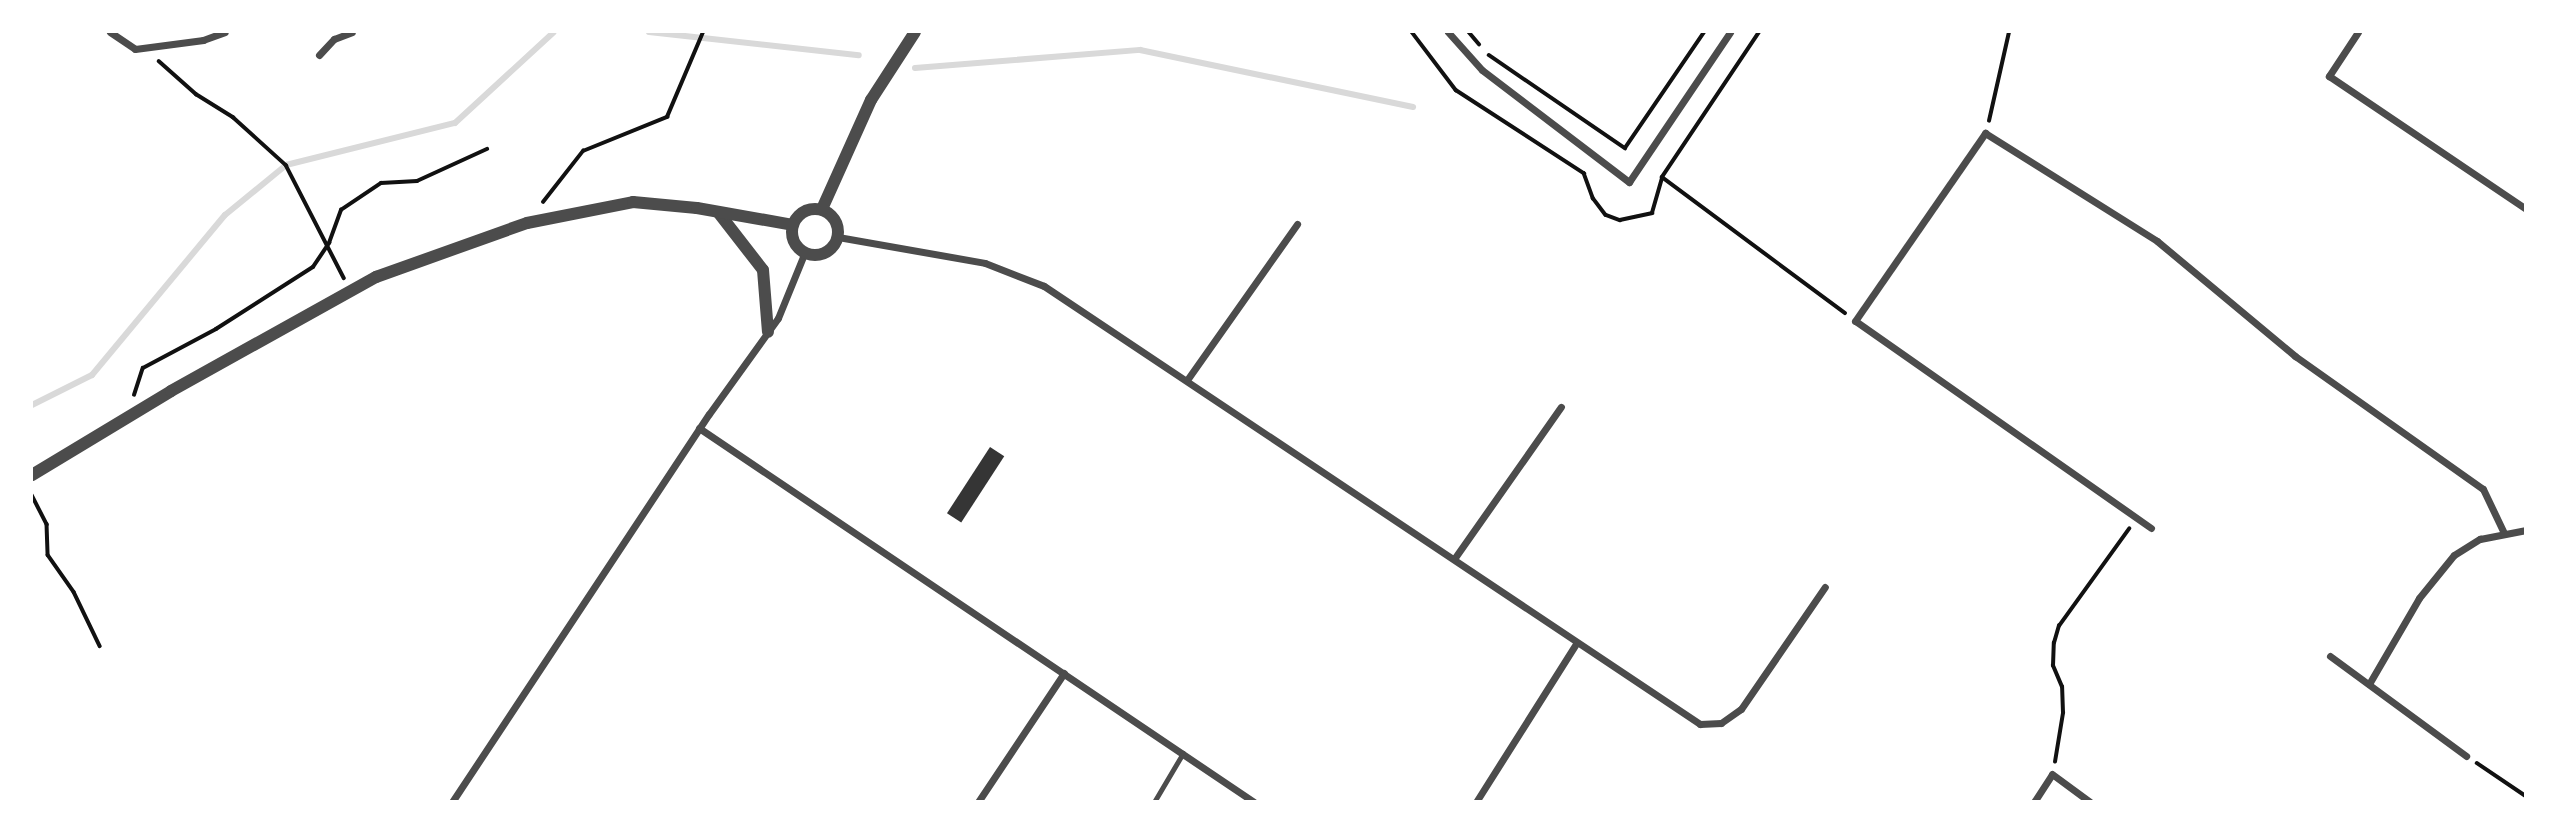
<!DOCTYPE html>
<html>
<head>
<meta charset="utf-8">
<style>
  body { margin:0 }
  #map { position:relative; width:2557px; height:833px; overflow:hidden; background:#fff; font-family:"Nunito Sans",sans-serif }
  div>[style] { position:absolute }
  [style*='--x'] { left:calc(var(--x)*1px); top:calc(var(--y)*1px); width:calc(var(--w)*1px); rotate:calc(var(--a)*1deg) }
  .stream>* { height:6px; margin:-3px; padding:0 3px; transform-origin:3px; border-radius:3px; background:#d9d9d9 }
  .building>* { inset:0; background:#353535; transform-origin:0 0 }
  .path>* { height:3.5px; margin:-1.75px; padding:0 1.75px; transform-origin:1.75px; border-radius:1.75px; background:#111 }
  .service>* { height:5px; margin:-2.5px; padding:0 2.5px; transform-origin:2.5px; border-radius:2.5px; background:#4c4c4c }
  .minor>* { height:7px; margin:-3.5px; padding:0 3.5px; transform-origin:3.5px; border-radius:3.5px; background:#4c4c4c }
  .tertiary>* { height:12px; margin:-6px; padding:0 6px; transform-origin:6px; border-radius:6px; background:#4c4c4c }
  .tertiary>.ring { margin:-6px; padding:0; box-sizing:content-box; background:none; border:12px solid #4c4c4c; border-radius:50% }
  span { translate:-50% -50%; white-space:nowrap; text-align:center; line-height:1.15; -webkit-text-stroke:6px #fff; paint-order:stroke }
  .frame { position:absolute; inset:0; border:33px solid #fff; pointer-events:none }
</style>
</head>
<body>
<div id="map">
  <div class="stream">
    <div style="--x:649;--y:32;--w:211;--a:6.3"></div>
    <div style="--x:915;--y:68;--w:226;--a:-4.6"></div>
    <div style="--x:1140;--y:50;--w:279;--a:11.8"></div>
    <div style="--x:32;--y:405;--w:67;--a:-26.6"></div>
    <div style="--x:92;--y:375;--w:208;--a:-50.3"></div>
    <div style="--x:225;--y:215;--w:79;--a:-39.3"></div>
    <div style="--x:286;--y:165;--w:174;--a:-14"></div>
    <div style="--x:455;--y:123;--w:134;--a:-42.6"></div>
  </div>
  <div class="building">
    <div style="left:990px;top:447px;width:17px;height:79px;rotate:33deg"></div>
  </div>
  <div class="path">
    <div style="--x:1412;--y:32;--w:73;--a:52.8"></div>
    <div style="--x:1456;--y:90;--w:153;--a:33"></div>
    <div style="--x:1584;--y:173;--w:27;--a:70"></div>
    <div style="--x:1593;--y:198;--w:21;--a:53"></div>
    <div style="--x:1606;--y:215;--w:15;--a:20"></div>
    <div style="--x:1620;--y:220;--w:33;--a:-12"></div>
    <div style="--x:1652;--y:213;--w:37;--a:-74"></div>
    <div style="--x:1662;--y:177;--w:174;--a:-56.2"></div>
    <div style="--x:1469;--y:32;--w:16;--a:50"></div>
    <div style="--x:1489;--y:55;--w:165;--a:34.4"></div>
    <div style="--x:1625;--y:148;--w:140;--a:-55.7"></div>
    <div style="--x:159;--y:61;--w:50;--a:41.7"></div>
    <div style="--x:196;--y:94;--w:44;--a:31.9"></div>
    <div style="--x:233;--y:117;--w:72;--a:42.2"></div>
    <div style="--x:286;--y:165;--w:127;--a:62.8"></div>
    <div style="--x:1989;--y:121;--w:91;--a:-77.3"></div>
    <div style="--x:1662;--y:177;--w:228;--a:36.6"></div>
    <div style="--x:543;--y:202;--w:65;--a:-51.9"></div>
    <div style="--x:583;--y:151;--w:91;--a:-22"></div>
    <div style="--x:667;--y:117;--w:92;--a:-67"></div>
    <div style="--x:134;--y:395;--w:28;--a:-72"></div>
    <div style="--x:143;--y:368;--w:83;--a:-28.1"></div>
    <div style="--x:216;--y:329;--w:115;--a:-32.6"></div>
    <div style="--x:313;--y:267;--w:29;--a:-56"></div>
    <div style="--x:329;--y:243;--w:35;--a:-70"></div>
    <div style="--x:341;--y:210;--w:48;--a:-34"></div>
    <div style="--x:381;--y:183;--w:36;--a:-3"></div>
    <div style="--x:417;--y:181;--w:77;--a:-24.6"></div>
    <div style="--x:32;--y:495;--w:33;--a:63"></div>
    <div style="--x:47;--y:524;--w:31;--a:88"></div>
    <div style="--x:48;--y:555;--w:45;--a:54.9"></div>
    <div style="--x:74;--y:592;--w:60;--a:64.3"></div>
    <div style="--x:2055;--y:762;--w:50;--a:-80.7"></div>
    <div style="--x:2063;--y:713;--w:26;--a:-92"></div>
    <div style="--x:2062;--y:687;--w:23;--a:-113"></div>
    <div style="--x:2053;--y:666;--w:23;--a:-88"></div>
    <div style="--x:2054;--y:643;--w:18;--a:-74"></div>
    <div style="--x:2059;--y:626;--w:120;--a:-54.2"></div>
    <div style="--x:2477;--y:763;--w:59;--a:34"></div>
  </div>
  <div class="service">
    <div style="--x:1154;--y:802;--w:57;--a:-59.4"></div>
  </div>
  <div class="minor">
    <div style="--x:110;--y:32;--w:30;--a:34"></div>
    <div style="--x:135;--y:49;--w:69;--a:-7.5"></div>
    <div style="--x:203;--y:40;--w:23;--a:-20"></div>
    <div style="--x:1448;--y:32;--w:51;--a:48.2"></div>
    <div style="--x:1482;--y:70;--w:185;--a:37.3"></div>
    <div style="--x:1629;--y:182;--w:181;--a:-56"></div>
    <div style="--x:2358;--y:32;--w:53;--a:123.4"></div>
    <div style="--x:2329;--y:76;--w:238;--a:34"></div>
    <div style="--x:319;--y:55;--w:22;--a:-47"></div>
    <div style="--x:334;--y:39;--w:19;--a:-21"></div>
    <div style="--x:838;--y:237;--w:149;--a:10"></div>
    <div style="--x:985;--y:263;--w:63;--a:21.3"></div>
    <div style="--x:1044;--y:286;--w:789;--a:33.73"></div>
    <div style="--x:1700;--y:724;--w:21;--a:-3"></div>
    <div style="--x:1721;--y:723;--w:24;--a:-35"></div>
    <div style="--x:1741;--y:709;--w:148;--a:-55.5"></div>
    <div style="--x:1187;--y:380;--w:191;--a:-54.8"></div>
    <div style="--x:699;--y:428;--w:669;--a:33.98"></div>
    <div style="--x:2151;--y:528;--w:361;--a:-145"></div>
    <div style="--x:1855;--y:321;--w:229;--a:-55.3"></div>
    <div style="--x:1985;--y:133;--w:203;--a:32.1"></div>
    <div style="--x:2157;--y:241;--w:180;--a:39.8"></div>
    <div style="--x:2295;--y:356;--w:230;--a:35.3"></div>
    <div style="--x:2483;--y:489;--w:49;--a:64.5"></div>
    <div style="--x:1454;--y:559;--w:186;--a:-54.9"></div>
    <div style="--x:2330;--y:656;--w:169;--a:36.3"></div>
    <div style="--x:2369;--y:684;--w:99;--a:-59.8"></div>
    <div style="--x:2419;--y:598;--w:55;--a:-50.9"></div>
    <div style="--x:2454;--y:555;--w:31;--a:-32"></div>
    <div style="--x:2480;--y:539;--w:47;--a:-11.1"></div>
    <div style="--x:452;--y:802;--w:465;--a:-56.5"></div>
    <div style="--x:709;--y:414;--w:118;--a:-54.3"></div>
    <div style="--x:778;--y:318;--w:71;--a:-67.8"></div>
    <div style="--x:978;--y:802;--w:155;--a:-56.3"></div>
    <div style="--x:1476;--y:802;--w:187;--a:-57.7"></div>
    <div style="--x:2034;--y:802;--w:33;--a:-57"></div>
    <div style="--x:2052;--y:774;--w:47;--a:36.4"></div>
  </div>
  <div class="tertiary">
    <div class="ring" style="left:792px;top:209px;width:34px;height:34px"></div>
    <div style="--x:822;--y:209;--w:120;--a:-65.8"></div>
    <div style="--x:871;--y:100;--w:81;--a:-57.1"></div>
    <div style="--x:718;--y:212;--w:73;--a:52.2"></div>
    <div style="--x:763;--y:270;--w:62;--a:85.4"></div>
    <div style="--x:32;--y:475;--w:162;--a:-31.1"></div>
    <div style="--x:171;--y:391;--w:235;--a:-29.1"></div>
    <div style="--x:376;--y:277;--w:160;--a:-19.7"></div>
    <div style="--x:527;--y:223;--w:108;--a:-11.2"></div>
    <div style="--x:633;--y:202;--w:64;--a:5.4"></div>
    <div style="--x:697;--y:208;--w:97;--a:10"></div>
  </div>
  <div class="frame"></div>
</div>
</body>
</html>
